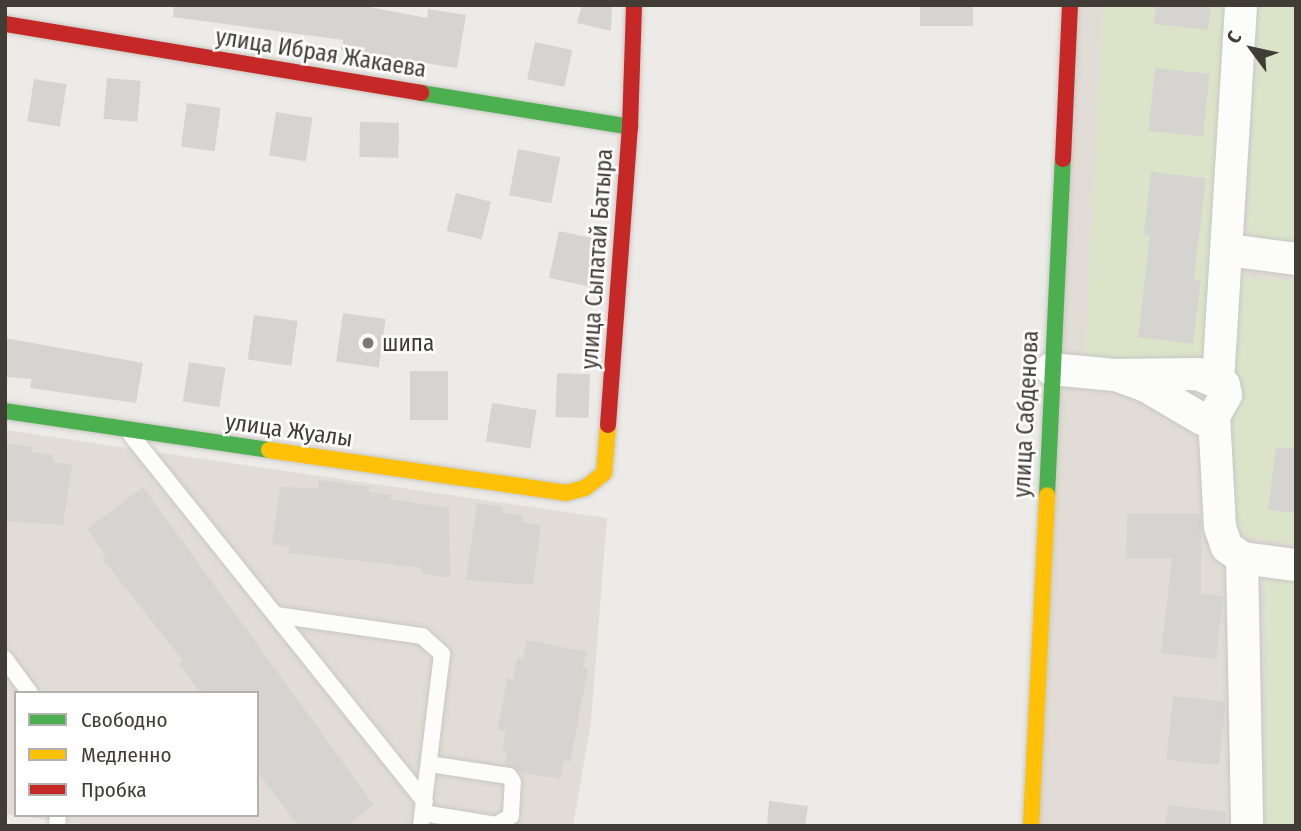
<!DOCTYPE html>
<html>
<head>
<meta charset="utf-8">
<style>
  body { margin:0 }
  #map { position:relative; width:1301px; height:831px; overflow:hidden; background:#edebe7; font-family:"Fira Sans Condensed",sans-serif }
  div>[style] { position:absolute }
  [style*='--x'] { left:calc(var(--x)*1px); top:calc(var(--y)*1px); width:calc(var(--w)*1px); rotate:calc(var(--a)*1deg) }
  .residential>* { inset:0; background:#e1dcd5 }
  .green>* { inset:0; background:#dbe4c9 }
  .building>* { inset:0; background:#d6d4d0; transform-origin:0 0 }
  .roads { filter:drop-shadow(0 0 2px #c9c7c3) drop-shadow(0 0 2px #c9c7c3) }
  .lane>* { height:16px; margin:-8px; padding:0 8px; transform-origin:8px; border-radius:8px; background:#fcfcfb }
  .street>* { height:32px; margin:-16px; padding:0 16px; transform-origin:16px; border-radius:16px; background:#fcfcfb }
  .fast>* { height:16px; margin:-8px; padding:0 8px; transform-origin:8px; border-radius:8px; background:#4caf50 }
  .slow>* { height:16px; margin:-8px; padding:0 8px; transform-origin:8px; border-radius:8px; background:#ffc107 }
  .jam>* { height:16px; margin:-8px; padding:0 8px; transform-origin:8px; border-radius:8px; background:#c62828 }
  .dots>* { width:19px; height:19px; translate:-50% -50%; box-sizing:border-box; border:4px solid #fff; border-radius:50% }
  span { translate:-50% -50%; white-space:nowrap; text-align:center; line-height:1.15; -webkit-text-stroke:5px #fff; paint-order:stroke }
  .street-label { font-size:23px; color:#413c35 }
  .poi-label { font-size:23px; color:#413c35 }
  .left { translate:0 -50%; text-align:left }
  .frame { position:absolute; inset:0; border:7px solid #413c35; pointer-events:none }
  .legend { position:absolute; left:14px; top:691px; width:245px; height:126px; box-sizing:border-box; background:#fff; border:2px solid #b3b1ae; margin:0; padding:9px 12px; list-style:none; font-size:21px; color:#413c35 }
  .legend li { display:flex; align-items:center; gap:14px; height:35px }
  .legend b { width:35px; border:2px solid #b3b1ae }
  .north { position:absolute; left:1217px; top:14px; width:70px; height:70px; -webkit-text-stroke:5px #fff; paint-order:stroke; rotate:303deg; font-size:19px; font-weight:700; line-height:28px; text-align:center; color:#413c35 }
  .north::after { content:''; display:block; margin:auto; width:24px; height:32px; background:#413c35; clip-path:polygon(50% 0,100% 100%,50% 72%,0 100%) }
</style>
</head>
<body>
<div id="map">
  <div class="residential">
    <div style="clip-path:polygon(1074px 5px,1296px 5px,1296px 826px,1037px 826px)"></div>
    <div style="clip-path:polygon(evenodd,5px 430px,607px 518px,591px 721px,573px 826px,94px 826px,5px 814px,5px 430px,16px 693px,257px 693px,257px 815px,16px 815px,16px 693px)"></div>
  </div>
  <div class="green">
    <div style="clip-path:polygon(1103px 5px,1225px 5px,1207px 348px,1204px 360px,1196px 364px,1085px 358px)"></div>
    <div style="clip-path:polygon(1257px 5px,1296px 5px,1296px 243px,1255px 238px,1248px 228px)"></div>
    <div style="clip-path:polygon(1245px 277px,1296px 281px,1296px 545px,1242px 535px,1231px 519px,1239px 288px)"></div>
    <div style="clip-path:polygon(1278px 577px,1296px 579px,1296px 826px,1267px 826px,1266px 590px,1268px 580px)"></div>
  </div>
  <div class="building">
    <div style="clip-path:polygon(174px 5px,359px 5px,427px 18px,428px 9px,466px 15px,457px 68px,341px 50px,343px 40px,173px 17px)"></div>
    <div style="clip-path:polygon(582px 5px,612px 5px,611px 31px,577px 23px)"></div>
    <div style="left:920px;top:5px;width:53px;height:21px"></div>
    <div style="clip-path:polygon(1156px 5px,1211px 5px,1208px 30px,1154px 24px)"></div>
    <div style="left:535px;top:42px;width:38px;height:38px;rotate:12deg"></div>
    <div style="left:1155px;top:68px;width:55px;height:63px;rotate:6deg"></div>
    <div style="left:107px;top:78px;width:34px;height:41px;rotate:5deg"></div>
    <div style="left:34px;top:79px;width:33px;height:43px;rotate:9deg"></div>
    <div style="left:187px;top:103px;width:34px;height:44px;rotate:8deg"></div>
    <div style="left:276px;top:112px;width:37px;height:44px;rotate:9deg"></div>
    <div style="left:360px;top:122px;width:39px;height:35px;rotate:1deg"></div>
    <div style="left:518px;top:149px;width:43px;height:47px;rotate:11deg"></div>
    <div style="clip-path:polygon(1151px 172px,1206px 178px,1194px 279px,1201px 280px,1193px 344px,1138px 337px,1150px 236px,1144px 235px)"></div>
    <div style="left:456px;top:193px;width:36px;height:39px;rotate:14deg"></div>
    <div style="left:559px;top:231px;width:42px;height:48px;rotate:12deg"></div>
    <div style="left:343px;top:313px;width:43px;height:49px;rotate:8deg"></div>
    <div style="left:254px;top:315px;width:44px;height:45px;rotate:8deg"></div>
    <div style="clip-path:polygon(5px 338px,143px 363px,136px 403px,30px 388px,32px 379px,5px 377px)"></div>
    <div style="left:189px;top:362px;width:37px;height:40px;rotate:9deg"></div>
    <div style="left:448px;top:371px;width:49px;height:38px;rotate:90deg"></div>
    <div style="left:557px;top:373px;width:33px;height:44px;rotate:2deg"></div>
    <div style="left:492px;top:403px;width:45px;height:39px;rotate:9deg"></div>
    <div style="clip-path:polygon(5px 443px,33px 447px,32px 452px,53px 455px,53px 462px,72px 465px,63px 525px,5px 521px)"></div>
    <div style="clip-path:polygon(1276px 447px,1296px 449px,1296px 513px,1268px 510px)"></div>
    <div style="clip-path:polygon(319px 480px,370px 487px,369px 492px,391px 495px,390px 499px,449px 508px,450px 578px,421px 573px,422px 568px,289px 553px,290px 547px,272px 544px,280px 487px,318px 488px)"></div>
    <div style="clip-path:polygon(143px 487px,374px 805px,346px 826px,298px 826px,257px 771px,257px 693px,200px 693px,179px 664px,183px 661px,102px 558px,106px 555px,87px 529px)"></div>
    <div style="clip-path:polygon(477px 503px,503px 507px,502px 512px,523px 516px,522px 522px,541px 525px,533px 585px,466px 580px)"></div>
    <div style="clip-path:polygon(1127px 514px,1201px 514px,1201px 594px,1223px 596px,1216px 659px,1161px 653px,1172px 558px,1126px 558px)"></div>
    <div style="clip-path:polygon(527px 640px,587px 652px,583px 668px,588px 669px,570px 762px,564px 761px,560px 779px,519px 772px,505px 765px,507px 753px,502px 753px,506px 731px,498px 729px,507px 678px,513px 679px,517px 658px,523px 659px)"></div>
    <div style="left:1173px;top:696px;width:53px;height:64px;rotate:6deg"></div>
    <div style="clip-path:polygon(769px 801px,808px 806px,805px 826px,767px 826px)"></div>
    <div style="clip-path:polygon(1168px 805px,1226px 812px,1225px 826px,1165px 826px)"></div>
  </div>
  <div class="roads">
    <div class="lane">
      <div style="--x:131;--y:435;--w:470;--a:51.3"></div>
      <div style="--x:276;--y:615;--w:148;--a:8.2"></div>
      <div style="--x:422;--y:636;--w:27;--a:42"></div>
      <div style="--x:442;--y:654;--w:173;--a:97"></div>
      <div style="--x:5;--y:659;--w:42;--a:53.7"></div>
      <div style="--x:423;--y:813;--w:74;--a:9.3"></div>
      <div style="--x:496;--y:825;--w:17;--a:-31"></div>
      <div style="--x:511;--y:816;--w:34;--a:-87"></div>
      <div style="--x:513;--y:782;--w:7;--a:-124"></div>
      <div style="--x:509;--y:776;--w:80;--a:-171.4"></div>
      <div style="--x:57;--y:826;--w:11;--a:-85"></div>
    </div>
    <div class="street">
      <div style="--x:1228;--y:250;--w:69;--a:7.5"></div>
      <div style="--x:1051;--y:369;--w:64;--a:5.4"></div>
      <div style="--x:1115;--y:375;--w:83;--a:-0.7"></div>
      <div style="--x:1198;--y:374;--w:28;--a:23"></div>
      <div style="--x:1224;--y:385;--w:10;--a:79"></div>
      <div style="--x:1226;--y:395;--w:24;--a:120"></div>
      <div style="--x:1214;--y:416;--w:12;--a:166"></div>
      <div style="--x:1202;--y:419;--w:65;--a:-149.5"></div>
      <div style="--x:1146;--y:386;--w:33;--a:-160"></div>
      <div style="--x:1218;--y:382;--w:378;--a:-86.5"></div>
      <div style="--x:1214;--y:416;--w:111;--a:86.9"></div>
      <div style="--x:1220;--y:527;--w:21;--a:71"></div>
      <div style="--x:1227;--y:547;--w:19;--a:36"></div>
      <div style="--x:1242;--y:558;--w:54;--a:7.4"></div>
      <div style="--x:1242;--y:558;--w:268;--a:88.9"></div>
    </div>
    <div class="fast">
      <div style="--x:421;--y:93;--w:212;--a:9.2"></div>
      <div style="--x:5;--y:411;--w:267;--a:8.4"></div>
      <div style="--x:1047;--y:495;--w:336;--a:-87.3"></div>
    </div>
    <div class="slow">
      <div style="--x:269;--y:450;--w:300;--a:8.2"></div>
      <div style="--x:566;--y:493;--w:20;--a:-15"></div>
      <div style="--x:585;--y:488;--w:24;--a:-38"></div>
      <div style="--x:604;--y:473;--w:48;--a:-85.2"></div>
      <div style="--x:1031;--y:826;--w:331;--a:-87.2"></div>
    </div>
    <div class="jam">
      <div style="--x:5;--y:24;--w:422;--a:9.4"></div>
      <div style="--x:1063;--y:159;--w:154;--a:-87.4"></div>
      <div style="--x:608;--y:425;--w:299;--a:-85.8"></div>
      <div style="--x:630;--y:127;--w:122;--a:-88.1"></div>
    </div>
  </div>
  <div class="dots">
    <div style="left:368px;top:343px;background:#7d7973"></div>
  </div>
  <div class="street-label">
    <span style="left:321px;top:53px;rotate:9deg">улица Ибрая Жакаева</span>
    <span style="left:597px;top:259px;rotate:-86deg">улица Сыпатай Батыра</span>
    <span style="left:1026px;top:414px;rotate:-87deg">улица Сабденова</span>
    <span style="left:289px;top:430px;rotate:8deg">улица Жуалы</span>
  </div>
  <div class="poi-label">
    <span class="left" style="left:382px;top:343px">шипа</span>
  </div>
  <div class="frame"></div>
  <ul class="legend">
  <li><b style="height:9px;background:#4caf50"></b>Свободно</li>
  <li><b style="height:9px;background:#ffc107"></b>Медленно</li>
  <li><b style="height:9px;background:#c62828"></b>Пробка</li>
  </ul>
  <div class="north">С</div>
</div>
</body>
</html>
